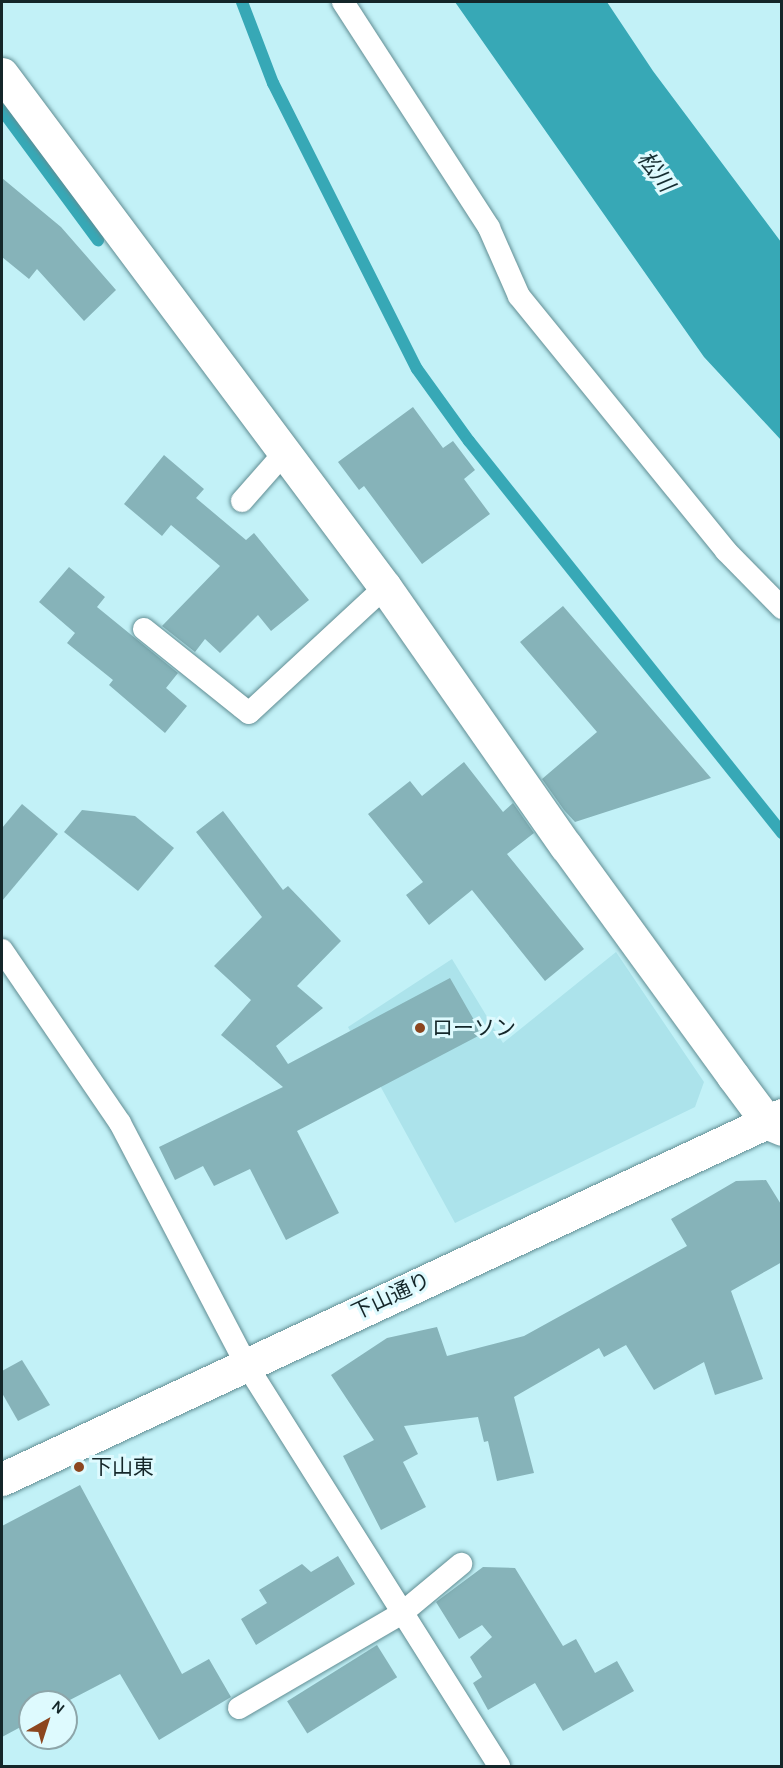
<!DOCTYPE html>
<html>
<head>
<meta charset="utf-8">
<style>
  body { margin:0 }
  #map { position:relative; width:783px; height:1768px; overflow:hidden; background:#c2f1f7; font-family:Karla,"Noto Sans JP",sans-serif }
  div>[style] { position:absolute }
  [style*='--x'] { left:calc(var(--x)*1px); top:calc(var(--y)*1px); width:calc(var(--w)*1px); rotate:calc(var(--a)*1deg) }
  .built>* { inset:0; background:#ace3eb }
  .water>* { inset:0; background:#37a8b6 }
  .stream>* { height:12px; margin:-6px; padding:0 6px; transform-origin:6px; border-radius:6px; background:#37a8b6 }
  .building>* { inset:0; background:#86b3b9; transform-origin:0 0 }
  .roads { filter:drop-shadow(0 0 2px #618d93) drop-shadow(0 0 2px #618d93) }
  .service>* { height:22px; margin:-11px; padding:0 11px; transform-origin:11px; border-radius:11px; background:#fff }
  .minor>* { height:33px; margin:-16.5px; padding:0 16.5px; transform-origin:16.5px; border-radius:16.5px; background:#fff }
  .tertiary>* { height:33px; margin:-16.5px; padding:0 16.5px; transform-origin:16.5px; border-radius:16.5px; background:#fff }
  .dots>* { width:16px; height:16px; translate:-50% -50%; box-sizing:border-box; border:3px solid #defafe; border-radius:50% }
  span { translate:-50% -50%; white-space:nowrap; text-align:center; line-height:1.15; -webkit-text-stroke:6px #defafe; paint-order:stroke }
  .poi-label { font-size:21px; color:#142629 }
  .left { translate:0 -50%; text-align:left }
  .street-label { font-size:21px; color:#142629 }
  .water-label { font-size:22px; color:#162e32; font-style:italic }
  .frame { position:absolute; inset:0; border:3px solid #142629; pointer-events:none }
  .north { position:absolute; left:18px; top:1690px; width:60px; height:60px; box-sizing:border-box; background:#defafe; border:2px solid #8da5a9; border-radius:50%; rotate:39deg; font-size:16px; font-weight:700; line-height:24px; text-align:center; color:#142629 }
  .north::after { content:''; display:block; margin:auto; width:21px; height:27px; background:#8c461f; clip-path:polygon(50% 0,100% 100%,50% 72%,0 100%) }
</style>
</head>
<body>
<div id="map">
  <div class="built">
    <div style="clip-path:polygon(616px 952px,704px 1082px,695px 1107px,455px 1223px,348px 1027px,452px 959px,503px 1043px)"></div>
  </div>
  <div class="water">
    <div style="clip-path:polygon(455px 2px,607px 2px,653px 71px,781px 242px,781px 440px,704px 357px)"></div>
  </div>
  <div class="stream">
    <div style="--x:242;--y:2;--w:87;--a:69.1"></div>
    <div style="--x:273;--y:83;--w:320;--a:63.3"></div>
    <div style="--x:417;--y:369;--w:89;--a:54.2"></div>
    <div style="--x:469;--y:441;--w:502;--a:51.39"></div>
    <div style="--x:2;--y:110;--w:162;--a:53.6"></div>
  </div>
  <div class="building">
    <div style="clip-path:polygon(2px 178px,61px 227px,116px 290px,84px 321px,37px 269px,29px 279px,2px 257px)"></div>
    <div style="clip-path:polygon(413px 407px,443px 448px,453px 441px,475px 470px,464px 479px,490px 514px,422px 564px,364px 486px,359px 490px,338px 462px)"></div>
    <div style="clip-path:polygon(164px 455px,204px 489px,196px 498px,246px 540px,254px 533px,309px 600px,271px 631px,258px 615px,220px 653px,205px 639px,195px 652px,162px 626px,220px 566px,171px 525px,162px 536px,124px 504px)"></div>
    <div style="clip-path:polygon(69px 567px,105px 597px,97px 607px,178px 673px,166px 688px,187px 706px,165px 733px,109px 685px,113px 680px,67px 643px,75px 633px,39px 602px)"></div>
    <div style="clip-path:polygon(563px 606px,711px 778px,575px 822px,564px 810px,542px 779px,597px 732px,520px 642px)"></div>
    <div style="clip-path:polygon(464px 762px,503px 812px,513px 803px,534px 833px,507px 854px,584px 949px,545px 981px,472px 890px,429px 925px,406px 895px,423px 882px,368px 814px,410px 781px,422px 796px)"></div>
    <div style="clip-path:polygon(22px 804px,58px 834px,2px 901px,2px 828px)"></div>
    <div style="clip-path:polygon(82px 810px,135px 816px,174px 848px,138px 891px,64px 832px)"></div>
    <div style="clip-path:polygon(223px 811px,283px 890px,288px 886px,341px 941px,297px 986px,323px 1008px,276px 1046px,288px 1064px,450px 978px,482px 1034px,297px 1131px,339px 1213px,286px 1240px,250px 1169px,214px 1186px,203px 1166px,175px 1180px,159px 1147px,283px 1087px,221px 1035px,251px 1000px,214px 966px,262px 917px,196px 832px)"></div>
    <div style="clip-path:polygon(766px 1180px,782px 1206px,782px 1262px,731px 1291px,763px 1379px,715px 1395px,704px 1362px,654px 1390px,626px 1345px,604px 1357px,599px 1348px,514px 1397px,534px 1473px,497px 1481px,488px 1441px,484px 1442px,478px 1417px,404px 1426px,418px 1454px,403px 1462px,426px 1507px,381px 1530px,343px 1456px,374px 1440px,331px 1375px,387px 1338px,437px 1327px,447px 1356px,524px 1336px,687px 1246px,671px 1219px,736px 1181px)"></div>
    <div style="clip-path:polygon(22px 1360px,50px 1405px,18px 1421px,2px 1393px,2px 1371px)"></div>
    <div style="clip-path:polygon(80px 1485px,182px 1674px,209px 1659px,231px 1697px,159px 1740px,120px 1674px,66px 1702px,30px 1702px,30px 1722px,2px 1737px,2px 1526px)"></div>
    <div style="clip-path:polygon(338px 1556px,355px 1584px,256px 1645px,241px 1619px,267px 1603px,259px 1590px,302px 1564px,311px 1572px)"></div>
    <div style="clip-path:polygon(483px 1567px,515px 1568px,563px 1646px,576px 1639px,595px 1673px,617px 1661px,634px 1691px,563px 1731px,535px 1683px,488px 1710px,473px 1683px,482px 1677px,470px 1657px,492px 1637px,482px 1625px,459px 1639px,436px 1602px)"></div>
    <div style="left:377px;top:1645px;width:38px;height:106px;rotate:58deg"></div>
  </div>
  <div class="roads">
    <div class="service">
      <div style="--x:343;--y:2;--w:269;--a:57.1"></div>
      <div style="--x:489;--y:228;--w:74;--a:66.2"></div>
      <div style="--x:519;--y:296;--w:328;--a:50.9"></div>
      <div style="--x:726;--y:551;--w:80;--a:45.5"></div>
      <div style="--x:242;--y:501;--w:65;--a:-48.7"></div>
      <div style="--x:144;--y:629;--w:134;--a:38.7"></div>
      <div style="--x:249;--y:713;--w:185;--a:-42.8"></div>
      <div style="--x:2;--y:950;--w:209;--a:55.7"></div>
      <div style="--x:120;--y:1123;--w:272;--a:62.4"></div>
      <div style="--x:246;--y:1364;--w:475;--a:57.8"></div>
      <div style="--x:239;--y:1708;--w:189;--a:-30.2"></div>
      <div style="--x:402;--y:1613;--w:77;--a:-39.7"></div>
    </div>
    <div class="minor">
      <div style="--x:2;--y:74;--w:640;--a:53.26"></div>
      <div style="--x:385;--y:587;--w:316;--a:55.1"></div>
      <div style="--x:566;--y:846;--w:284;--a:54"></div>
      <div style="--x:733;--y:1076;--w:59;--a:53.3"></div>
      <div style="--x:768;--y:1123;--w:15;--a:23"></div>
    </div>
    <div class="tertiary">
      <div style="--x:2;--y:1479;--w:861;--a:-25.02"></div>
    </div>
  </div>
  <div class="dots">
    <div style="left:420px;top:1028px;background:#8c461f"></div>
    <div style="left:79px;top:1467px;background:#8c461f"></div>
  </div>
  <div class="poi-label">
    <span class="left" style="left:432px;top:1028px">ローソン</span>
    <span class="left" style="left:91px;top:1467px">下山東</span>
  </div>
  <div class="street-label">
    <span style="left:391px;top:1296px;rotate:-25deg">下山通り</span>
  </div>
  <div class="water-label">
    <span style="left:655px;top:172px;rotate:53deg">松川</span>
  </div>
  <div class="frame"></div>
  <div class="north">N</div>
</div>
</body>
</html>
